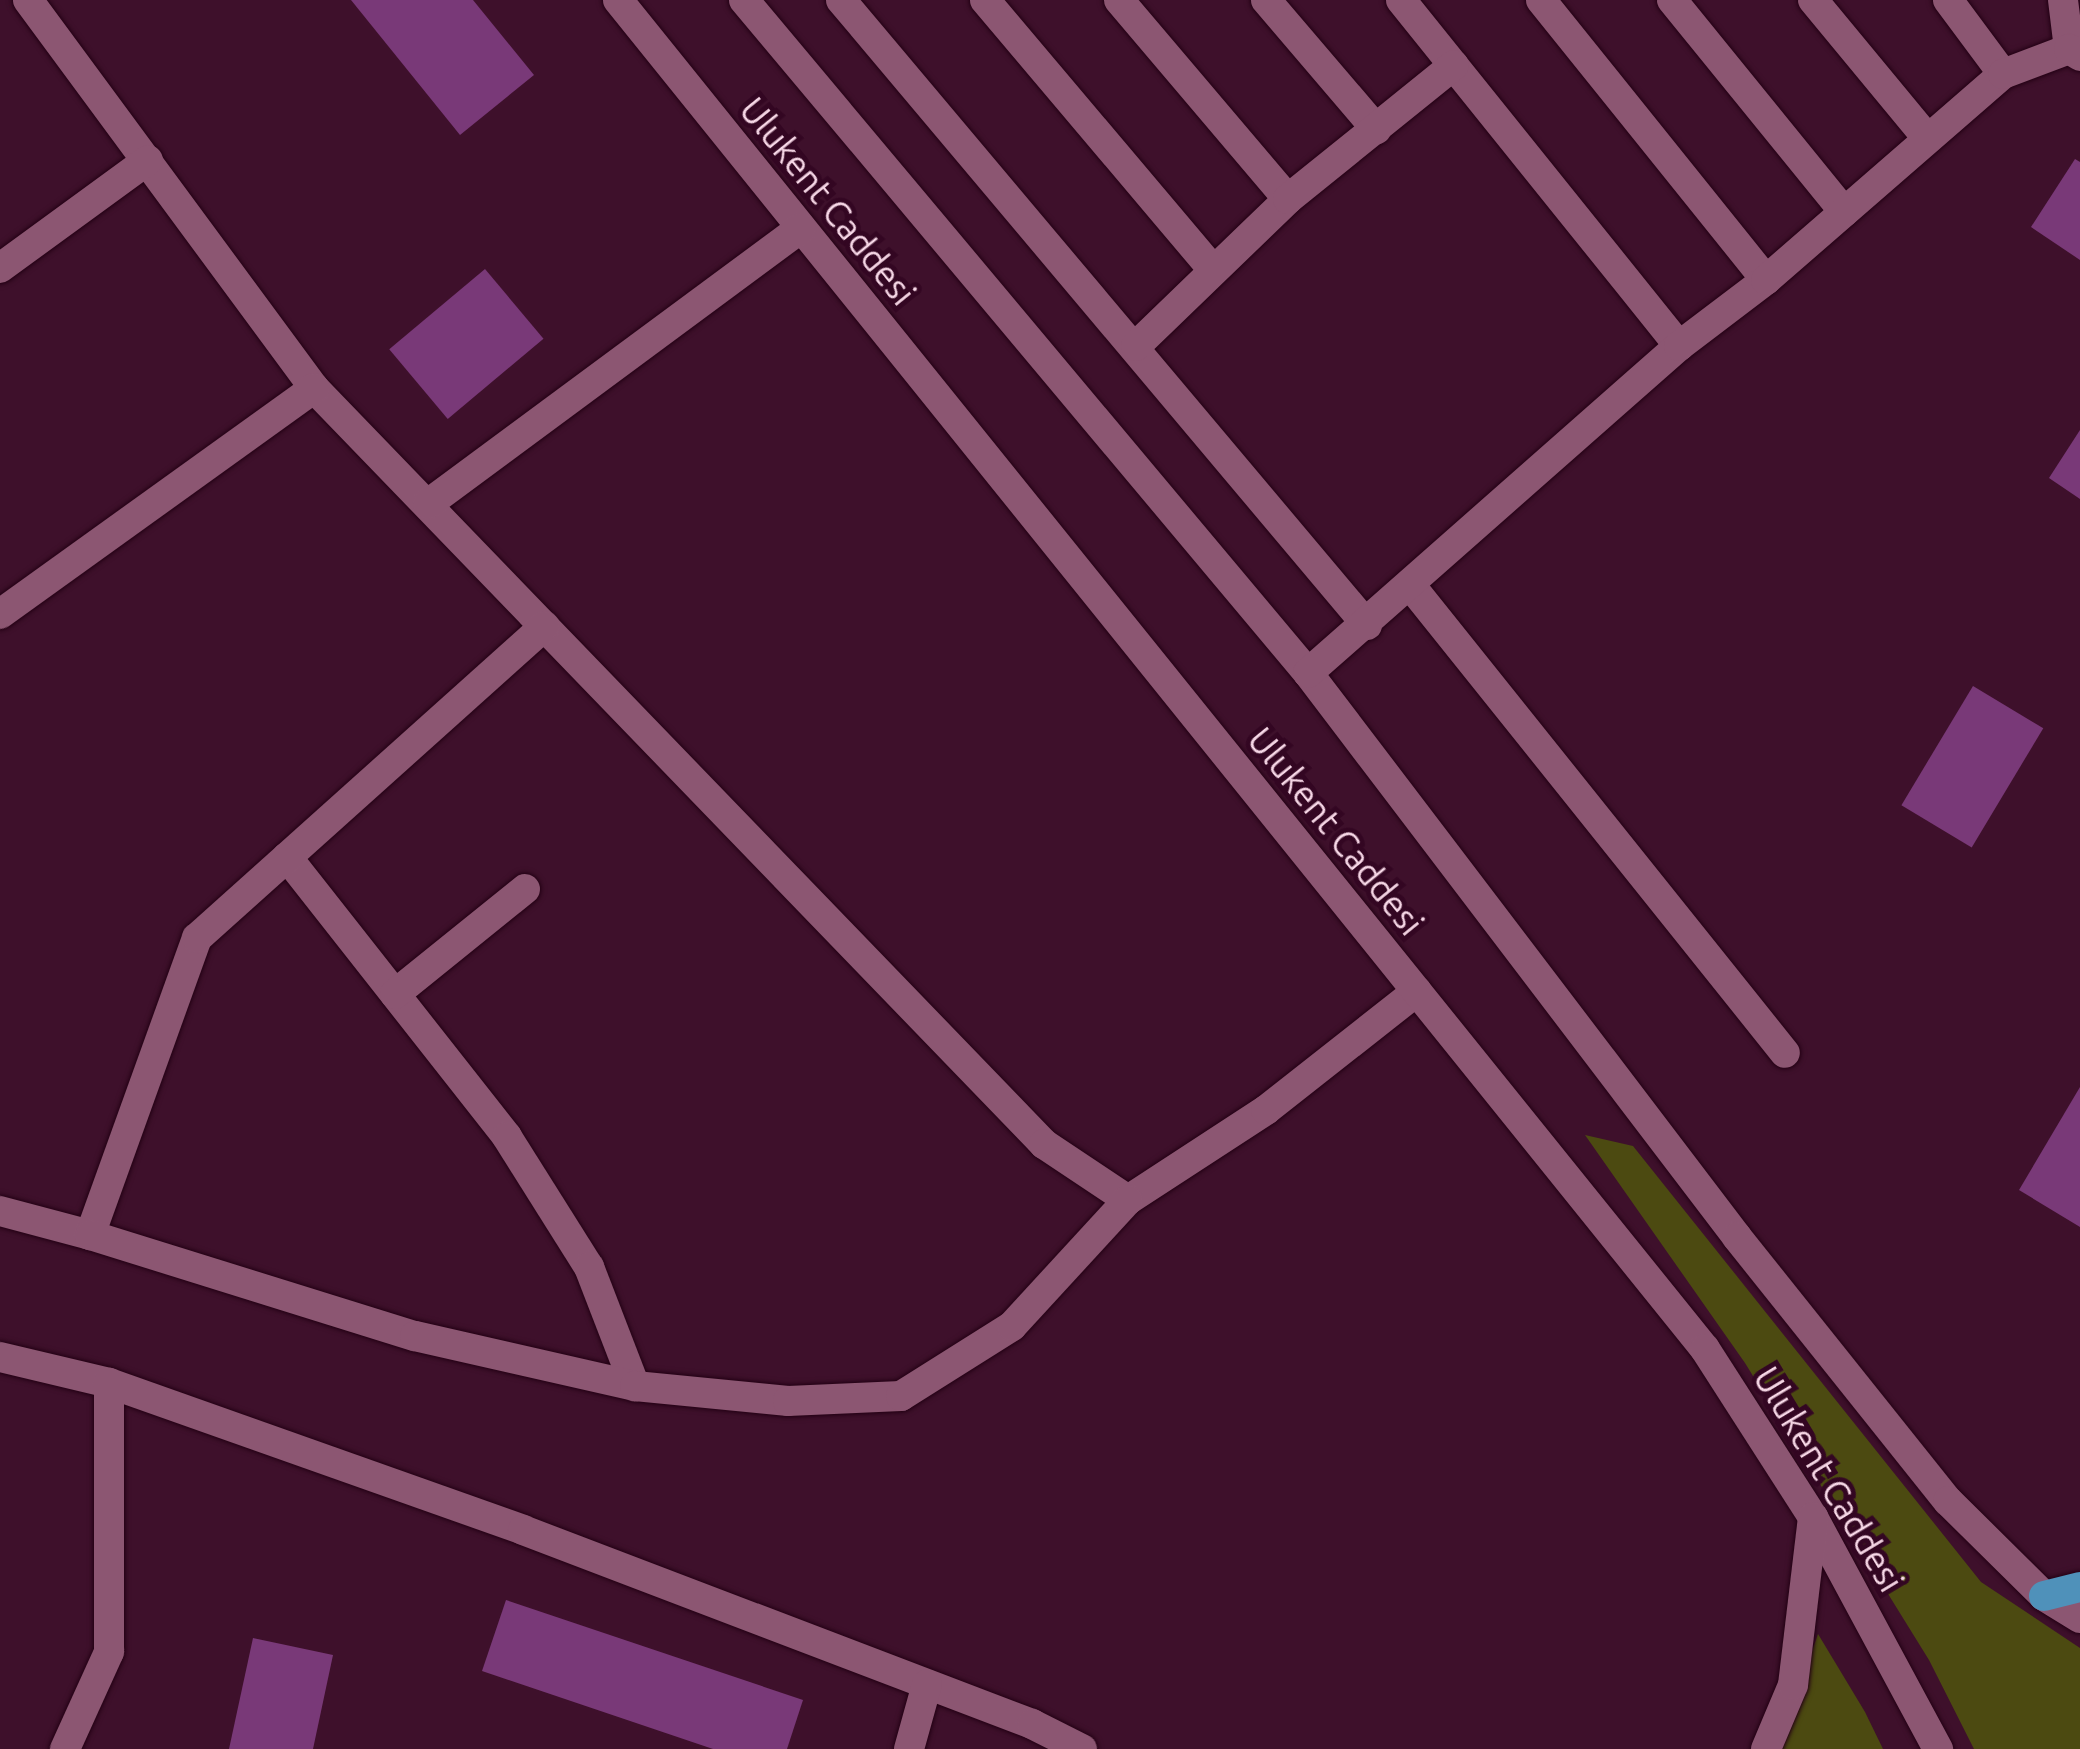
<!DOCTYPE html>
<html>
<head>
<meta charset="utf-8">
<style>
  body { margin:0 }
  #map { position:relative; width:2080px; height:1749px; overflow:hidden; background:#3e102b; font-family:Ubuntu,sans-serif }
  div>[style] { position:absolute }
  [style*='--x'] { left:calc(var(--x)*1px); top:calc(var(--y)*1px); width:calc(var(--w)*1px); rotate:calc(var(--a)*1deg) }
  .green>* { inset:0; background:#4c4a11 }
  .building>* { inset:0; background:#793978; transform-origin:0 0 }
  .roads { filter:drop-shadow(0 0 2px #230014) drop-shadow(0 0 2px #230014) }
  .minor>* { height:30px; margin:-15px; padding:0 15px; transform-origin:15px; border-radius:15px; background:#8c5672 }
  .major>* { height:30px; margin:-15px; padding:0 15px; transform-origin:15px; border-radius:15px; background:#4f91ba }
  span { translate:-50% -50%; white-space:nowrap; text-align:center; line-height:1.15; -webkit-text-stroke:10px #330622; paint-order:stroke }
  .street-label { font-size:35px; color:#f7d8e7 }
</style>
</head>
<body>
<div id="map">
  <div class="green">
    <div style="clip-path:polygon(1585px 1135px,1633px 1146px,1981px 1582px,2080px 1648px,2080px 1749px,1974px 1749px,1929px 1660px,1745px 1363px)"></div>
    <div style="clip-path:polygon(1818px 1634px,1865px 1712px,1883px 1749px,1778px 1749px)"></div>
  </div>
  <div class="building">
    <div style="clip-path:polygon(351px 0,473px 0,534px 75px,460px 135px)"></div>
    <div style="clip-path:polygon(2075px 159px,2080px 162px,2080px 260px,2031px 227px)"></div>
    <div style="left:485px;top:269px;width:91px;height:125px;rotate:50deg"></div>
    <div style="clip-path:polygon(2080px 430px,2080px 499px,2049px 478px)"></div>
    <div style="left:1973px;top:686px;width:82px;height:139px;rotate:31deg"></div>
    <div style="clip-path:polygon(2080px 1087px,2080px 1227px,2019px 1190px)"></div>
    <div style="clip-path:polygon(506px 1600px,803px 1700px,787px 1749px,713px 1749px,482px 1671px)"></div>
    <div style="clip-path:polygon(253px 1638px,333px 1655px,313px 1749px,229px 1749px)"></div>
  </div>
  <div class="roads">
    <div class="minor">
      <div style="--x:28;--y:0;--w:482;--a:53.6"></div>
      <div style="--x:314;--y:388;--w:1051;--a:46"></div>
      <div style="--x:1044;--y:1144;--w:101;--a:33.7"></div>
      <div style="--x:1128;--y:1200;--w:165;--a:-33.1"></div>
      <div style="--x:1266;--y:1110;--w:192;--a:-38.2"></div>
      <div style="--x:618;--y:0;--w:1732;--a:51.14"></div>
      <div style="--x:1705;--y:1349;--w:200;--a:57.3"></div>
      <div style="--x:1813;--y:1517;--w:264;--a:61.7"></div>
      <div style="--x:744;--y:0;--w:878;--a:50.04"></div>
      <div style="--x:1308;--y:673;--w:709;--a:52.74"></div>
      <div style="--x:1737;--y:1237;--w:338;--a:51.4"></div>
      <div style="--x:1948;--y:1501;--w:135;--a:44.7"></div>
      <div style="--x:2044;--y:1596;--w:42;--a:31.4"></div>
      <div style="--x:841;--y:0;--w:817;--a:49.92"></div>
      <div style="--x:985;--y:0;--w:352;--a:49.8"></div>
      <div style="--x:1119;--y:0;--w:261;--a:49.7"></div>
      <div style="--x:1266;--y:0;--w:170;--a:49.5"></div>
      <div style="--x:1401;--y:0;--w:444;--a:51.2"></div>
      <div style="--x:1541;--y:0;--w:359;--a:51.2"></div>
      <div style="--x:1672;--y:0;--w:273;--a:50.9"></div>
      <div style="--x:1813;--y:0;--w:180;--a:50.4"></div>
      <div style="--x:1948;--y:0;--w:92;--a:53.4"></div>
      <div style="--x:2063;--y:0;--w:49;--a:83"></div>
      <div style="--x:0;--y:268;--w:183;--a:-36.1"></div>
      <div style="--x:1136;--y:346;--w:211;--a:-44"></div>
      <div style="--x:1288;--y:199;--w:213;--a:-38.9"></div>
      <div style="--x:428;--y:504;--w:464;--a:-36.5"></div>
      <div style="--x:1411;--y:586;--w:598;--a:51.31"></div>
      <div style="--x:0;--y:614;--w:387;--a:-35.7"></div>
      <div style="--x:1308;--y:673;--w:495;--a:-41.4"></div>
      <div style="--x:1679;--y:346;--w:109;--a:-37.2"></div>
      <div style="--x:1766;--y:280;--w:314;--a:-41"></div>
      <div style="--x:2003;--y:74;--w:71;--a:-20.7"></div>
      <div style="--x:2069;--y:49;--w:13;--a:32"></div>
      <div style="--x:287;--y:857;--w:356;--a:51.8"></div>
      <div style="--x:507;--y:1137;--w:154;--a:57.8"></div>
      <div style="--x:589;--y:1267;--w:128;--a:68.9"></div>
      <div style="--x:395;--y:994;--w:167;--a:-38.9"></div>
      <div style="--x:0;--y:1211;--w:93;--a:14.9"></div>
      <div style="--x:90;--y:1235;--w:316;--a:-70.2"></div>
      <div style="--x:197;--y:938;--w:467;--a:-41.9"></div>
      <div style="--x:90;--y:1235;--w:340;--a:17.3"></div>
      <div style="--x:415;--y:1336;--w:226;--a:12.8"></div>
      <div style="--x:635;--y:1386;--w:154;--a:5.6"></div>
      <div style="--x:788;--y:1401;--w:113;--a:-2.5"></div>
      <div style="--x:901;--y:1396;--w:131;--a:-32.2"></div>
      <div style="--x:1012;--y:1326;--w:171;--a:-47.4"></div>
      <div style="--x:0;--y:1357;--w:112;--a:13.4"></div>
      <div style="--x:109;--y:1383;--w:439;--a:19.5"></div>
      <div style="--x:523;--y:1530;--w:545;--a:20.86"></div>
      <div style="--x:1032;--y:1724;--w:56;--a:26.6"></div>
      <div style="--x:65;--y:1749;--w:107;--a:-65.6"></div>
      <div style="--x:109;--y:1652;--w:269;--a:-90"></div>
      <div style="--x:909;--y:1749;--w:67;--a:-74.5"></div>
      <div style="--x:1766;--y:1749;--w:69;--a:-67.1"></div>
      <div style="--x:1793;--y:1685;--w:169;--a:-83.2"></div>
    </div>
    <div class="major">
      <div style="--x:2044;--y:1596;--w:37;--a:-14"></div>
    </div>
  </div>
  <div class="street-label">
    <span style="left:828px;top:201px;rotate:51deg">Ulukent Caddesi</span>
    <span style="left:1336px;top:831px;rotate:51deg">Ulukent Caddesi</span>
    <span style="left:1829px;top:1479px;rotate:59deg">Ulukent Caddesi</span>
  </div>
</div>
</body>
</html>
